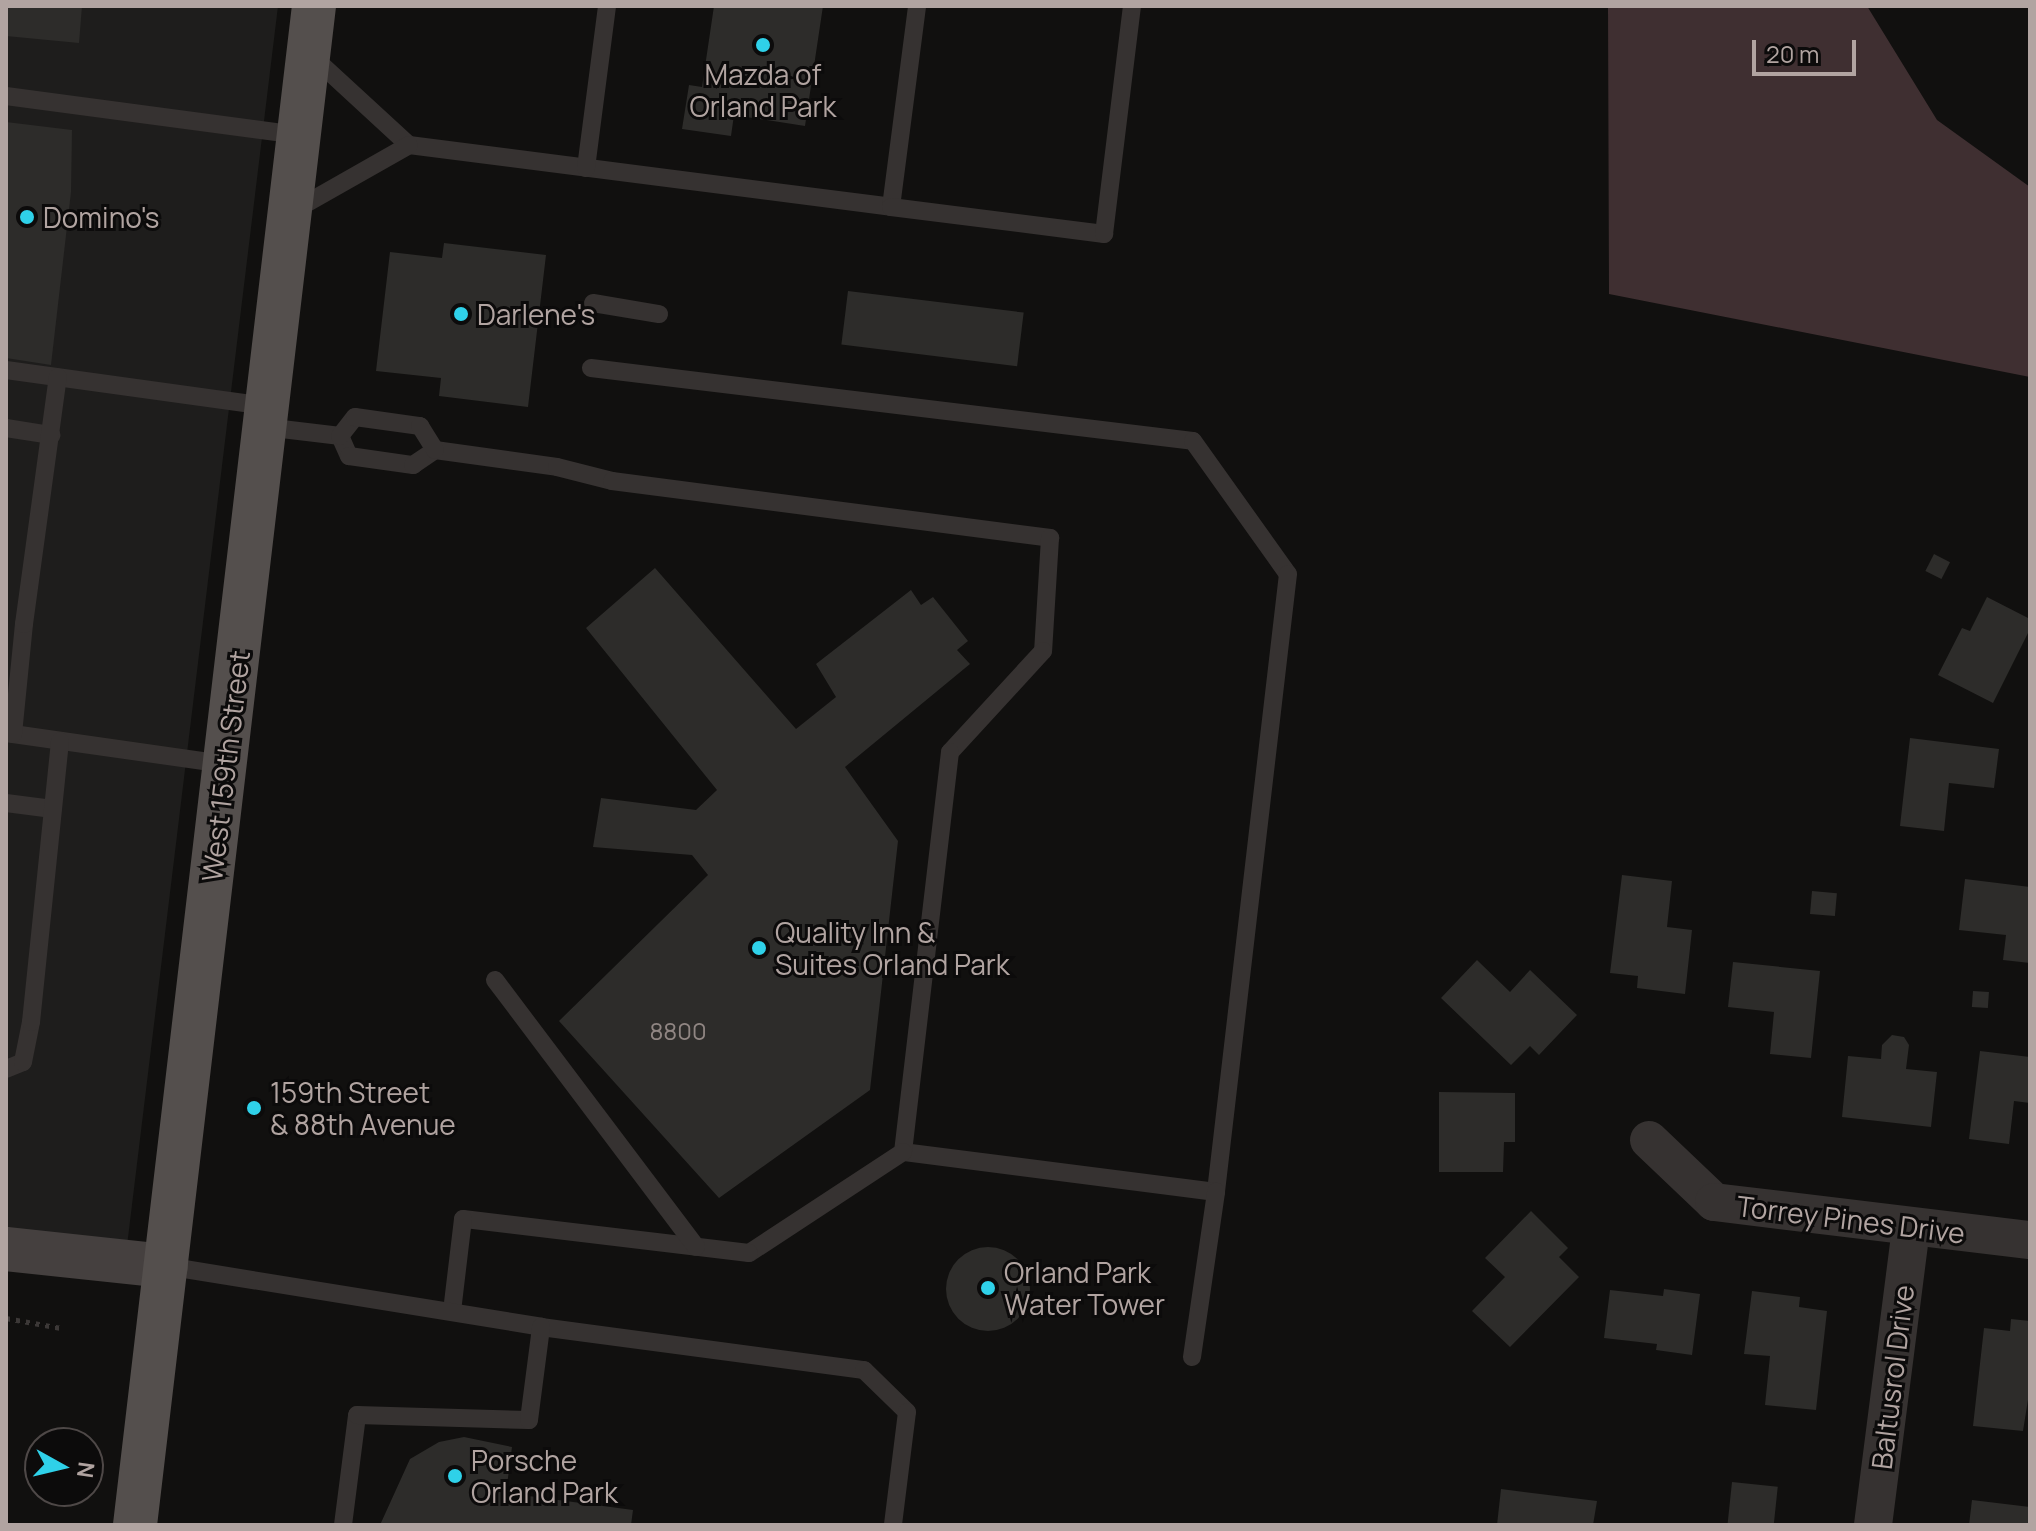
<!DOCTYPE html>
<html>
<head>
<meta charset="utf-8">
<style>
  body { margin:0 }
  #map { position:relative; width:2036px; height:1531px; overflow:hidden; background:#11100f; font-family:Manrope,sans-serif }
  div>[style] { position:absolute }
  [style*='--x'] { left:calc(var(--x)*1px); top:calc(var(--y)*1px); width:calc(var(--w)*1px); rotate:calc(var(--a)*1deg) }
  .built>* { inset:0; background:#1e1d1c }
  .water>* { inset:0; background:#3f2f31 }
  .building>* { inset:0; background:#2d2c2a; transform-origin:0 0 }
  .round { border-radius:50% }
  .path>* { height:5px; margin-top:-2.5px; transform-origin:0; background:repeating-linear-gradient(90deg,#3c3837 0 4px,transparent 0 10px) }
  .lane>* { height:18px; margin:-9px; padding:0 9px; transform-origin:9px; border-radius:9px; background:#363231 }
  .street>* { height:38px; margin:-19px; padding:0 19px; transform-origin:19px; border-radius:19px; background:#363231 }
  .secondary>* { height:44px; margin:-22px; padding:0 22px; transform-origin:22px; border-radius:22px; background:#45403f }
  .primary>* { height:44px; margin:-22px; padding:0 22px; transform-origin:22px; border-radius:22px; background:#544f4d }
  .dots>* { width:22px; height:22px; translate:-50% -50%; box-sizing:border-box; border:4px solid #0c0b0b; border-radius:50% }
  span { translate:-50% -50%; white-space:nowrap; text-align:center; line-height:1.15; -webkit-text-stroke:6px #0c0b0b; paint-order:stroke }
  .number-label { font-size:24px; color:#908683 }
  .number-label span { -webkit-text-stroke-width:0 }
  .poi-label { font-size:28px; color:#b1a4a1 }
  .left { translate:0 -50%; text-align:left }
  .street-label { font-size:28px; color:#b1a4a1 }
  .frame { position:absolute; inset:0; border:8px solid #b1a4a1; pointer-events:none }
  .north { position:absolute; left:24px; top:1427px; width:80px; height:80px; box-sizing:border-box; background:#0c0b0b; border:2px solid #4e4847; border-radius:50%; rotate:98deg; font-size:22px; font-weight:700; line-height:32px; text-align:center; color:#b1a4a1 }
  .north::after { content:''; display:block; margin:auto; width:28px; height:36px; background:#2fd1e9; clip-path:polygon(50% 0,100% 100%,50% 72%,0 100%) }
  .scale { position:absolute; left:1752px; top:40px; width:104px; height:36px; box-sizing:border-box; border:4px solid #b1a4a1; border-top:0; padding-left:10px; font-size:24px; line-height:28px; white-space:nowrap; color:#b1a4a1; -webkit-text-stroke:6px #0c0b0b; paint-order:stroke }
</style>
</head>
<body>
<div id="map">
  <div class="built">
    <div style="clip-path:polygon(6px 6px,278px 6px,126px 1254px,6px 1240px)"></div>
  </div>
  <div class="water">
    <div style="clip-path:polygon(1608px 6px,1867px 6px,1937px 120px,2030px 187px,2030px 377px,1609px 294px)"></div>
  </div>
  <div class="building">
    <div style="clip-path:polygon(6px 6px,82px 6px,79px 43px,6px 36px)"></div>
    <div style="clip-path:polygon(714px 6px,823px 6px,805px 126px,734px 115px,731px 136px,682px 129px,689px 85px,702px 87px)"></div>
    <div style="clip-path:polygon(6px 122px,72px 130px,71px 192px,51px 365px,6px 358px)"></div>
    <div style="clip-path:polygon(444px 243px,546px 255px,528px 407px,439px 396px,441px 378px,376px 371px,390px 252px,442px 258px)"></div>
    <div style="left:848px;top:291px;width:177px;height:54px;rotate:7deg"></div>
    <div style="left:1934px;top:554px;width:18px;height:19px;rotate:27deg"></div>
    <div style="clip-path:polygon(655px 568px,796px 729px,836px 697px,816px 664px,911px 590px,921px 605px,933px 597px,968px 641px,957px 650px,970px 664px,845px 767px,898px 841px,870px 1090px,719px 1198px,559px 1021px,708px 875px,692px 855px,593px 847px,601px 798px,696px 810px,717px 790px,586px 628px)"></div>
    <div style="clip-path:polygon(1987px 597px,2030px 619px,2030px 629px,1993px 703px,1938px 675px,1962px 628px,1970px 631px)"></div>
    <div style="clip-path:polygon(1910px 738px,1999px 749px,1994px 788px,1949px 783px,1944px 831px,1900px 826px)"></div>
    <div style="clip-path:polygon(1622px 875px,1672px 881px,1667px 927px,1692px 930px,1685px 994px,1637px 988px,1638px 976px,1610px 973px)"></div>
    <div style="clip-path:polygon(1965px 879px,2030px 887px,2030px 963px,2003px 960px,2006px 935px,1959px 930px)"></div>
    <div style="left:1812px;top:891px;width:25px;height:23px;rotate:5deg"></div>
    <div style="clip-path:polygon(1477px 960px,1510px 992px,1530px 970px,1577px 1015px,1539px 1055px,1530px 1046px,1511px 1065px,1441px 998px)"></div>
    <div style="clip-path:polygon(1733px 962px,1820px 971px,1811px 1058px,1770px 1054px,1774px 1012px,1728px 1007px)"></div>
    <div style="left:1973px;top:991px;width:16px;height:16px;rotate:4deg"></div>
    <div style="clip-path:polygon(1892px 1035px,1904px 1037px,1909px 1045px,1906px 1069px,1937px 1072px,1931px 1127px,1842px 1117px,1848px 1056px,1881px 1059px,1882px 1045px)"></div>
    <div style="clip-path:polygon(1980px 1051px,2030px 1057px,2030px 1103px,2014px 1101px,2009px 1144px,1969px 1139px)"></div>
    <div style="clip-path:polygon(1439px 1092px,1515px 1093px,1515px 1142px,1504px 1142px,1503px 1172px,1439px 1172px)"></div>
    <div style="clip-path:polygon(1531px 1211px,1568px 1248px,1559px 1257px,1579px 1277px,1510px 1347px,1472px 1311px,1505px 1277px,1485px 1258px)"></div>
    <div class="round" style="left:946px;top:1247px;width:84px;height:84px"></div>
    <div style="clip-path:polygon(1664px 1289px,1700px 1294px,1692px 1355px,1656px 1350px,1657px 1344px,1604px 1338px,1610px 1290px,1663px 1296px)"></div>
    <div style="clip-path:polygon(1752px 1291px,1800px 1297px,1799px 1307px,1827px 1311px,1816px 1410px,1765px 1405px,1770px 1356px,1744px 1354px)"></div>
    <div style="clip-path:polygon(2011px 1319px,2030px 1321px,2030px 1387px,2023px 1431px,1973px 1426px,1984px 1328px,2010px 1331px)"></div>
    <div style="clip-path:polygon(464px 1437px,512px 1447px,506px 1493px,633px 1510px,631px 1525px,380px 1525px,410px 1459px,439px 1442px)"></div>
    <div style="left:1732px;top:1482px;width:46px;height:43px;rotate:6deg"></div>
    <div style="clip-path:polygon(1501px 1489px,1597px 1501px,1593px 1525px,1497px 1525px)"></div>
    <div style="clip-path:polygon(1972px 1500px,2030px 1507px,2030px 1525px,1969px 1525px)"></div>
  </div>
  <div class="path">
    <div style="--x:6;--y:1318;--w:56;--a:10.3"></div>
  </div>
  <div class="lane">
    <div style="--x:311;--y:55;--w:133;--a:42.6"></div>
    <div style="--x:409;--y:145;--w:486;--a:7.3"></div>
    <div style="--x:891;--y:207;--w:203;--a:-82.6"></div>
    <div style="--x:6;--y:96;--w:296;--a:7.6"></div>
    <div style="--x:586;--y:168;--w:163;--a:-82.6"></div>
    <div style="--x:891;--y:207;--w:215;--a:7.2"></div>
    <div style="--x:1104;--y:234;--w:230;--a:-83"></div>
    <div style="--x:293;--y:211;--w:133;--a:-29.6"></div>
    <div style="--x:593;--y:303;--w:67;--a:9.5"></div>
    <div style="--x:591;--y:368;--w:606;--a:6.91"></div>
    <div style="--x:1193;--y:441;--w:163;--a:54.5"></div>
    <div style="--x:1288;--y:574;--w:622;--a:96.65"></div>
    <div style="--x:1216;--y:1192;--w:316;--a:-172.7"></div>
    <div style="--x:6;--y:370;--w:263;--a:7.9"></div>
    <div style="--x:265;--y:427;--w:76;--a:6.8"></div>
    <div style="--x:6;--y:428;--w:46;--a:8.8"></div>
    <div style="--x:340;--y:436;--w:22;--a:66"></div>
    <div style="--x:349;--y:456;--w:65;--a:8"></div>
    <div style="--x:413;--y:465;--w:27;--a:-34"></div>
    <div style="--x:435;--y:450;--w:123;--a:7.9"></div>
    <div style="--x:557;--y:467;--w:57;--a:14.3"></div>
    <div style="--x:612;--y:481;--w:442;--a:7.4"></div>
    <div style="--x:1050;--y:538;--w:113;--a:93.5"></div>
    <div style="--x:1043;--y:651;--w:137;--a:132.6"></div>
    <div style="--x:950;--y:752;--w:403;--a:96.7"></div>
    <div style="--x:903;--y:1152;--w:184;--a:146.7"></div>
    <div style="--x:749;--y:1253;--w:288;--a:-173.2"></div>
    <div style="--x:463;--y:1219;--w:93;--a:96.8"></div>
    <div style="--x:340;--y:436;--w:24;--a:-52"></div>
    <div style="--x:355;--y:417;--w:66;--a:7.9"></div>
    <div style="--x:420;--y:426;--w:28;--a:58"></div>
    <div style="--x:6;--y:733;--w:221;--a:8.1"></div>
    <div style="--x:13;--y:734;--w:111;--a:-84.3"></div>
    <div style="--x:24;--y:624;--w:249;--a:-82.2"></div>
    <div style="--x:6;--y:803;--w:47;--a:7.3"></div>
    <div style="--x:495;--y:980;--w:334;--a:53"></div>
    <div style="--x:6;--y:1069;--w:18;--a:-22"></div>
    <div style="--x:23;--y:1062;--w:41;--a:-78.7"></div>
    <div style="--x:31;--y:1022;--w:282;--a:-84.1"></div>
    <div style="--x:166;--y:1266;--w:380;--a:9.2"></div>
    <div style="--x:541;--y:1327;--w:326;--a:7.6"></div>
    <div style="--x:864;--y:1370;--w:60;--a:44.3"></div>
    <div style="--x:907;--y:1412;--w:114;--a:97.1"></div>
    <div style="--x:1192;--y:1357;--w:167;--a:-81.7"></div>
    <div style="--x:343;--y:1525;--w:111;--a:-82.7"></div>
    <div style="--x:357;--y:1415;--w:172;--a:1.7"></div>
    <div style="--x:529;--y:1420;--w:94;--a:-82.6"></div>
  </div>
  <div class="street">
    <div style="--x:1649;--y:1140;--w:90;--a:43.6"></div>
    <div style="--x:1714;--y:1202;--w:318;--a:6.9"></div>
    <div style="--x:1873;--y:1525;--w:299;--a:-82.7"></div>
  </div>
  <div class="secondary">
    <div style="--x:6;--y:1249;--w:161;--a:6.1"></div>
  </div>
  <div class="primary">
    <div style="--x:135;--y:1525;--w:1530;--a:-83.28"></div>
  </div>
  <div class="dots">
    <div style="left:763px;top:45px;background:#2fd1e9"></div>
    <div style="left:27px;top:217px;background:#2fd1e9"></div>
    <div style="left:461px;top:314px;background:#2fd1e9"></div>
    <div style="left:759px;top:948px;background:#2fd1e9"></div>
    <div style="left:254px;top:1108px;background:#2fd1e9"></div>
    <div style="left:988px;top:1288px;background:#2fd1e9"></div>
    <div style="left:455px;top:1476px;background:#2fd1e9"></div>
  </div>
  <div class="number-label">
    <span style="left:678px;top:1031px">8800</span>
  </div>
  <div class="poi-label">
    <span style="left:763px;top:90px">Mazda of<br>Orland Park</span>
    <span class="left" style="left:43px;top:217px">Domino's</span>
    <span class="left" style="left:477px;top:314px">Darlene's</span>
    <span class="left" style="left:775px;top:948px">Quality Inn &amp;<br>Suites Orland Park</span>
    <span class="left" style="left:270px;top:1108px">159th Street<br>&amp; 88th Avenue</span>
    <span class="left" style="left:1004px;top:1288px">Orland Park<br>Water Tower</span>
    <span class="left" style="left:471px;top:1476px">Porsche<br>Orland Park</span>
  </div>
  <div class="street-label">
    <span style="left:225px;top:766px;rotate:-83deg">West 159th Street</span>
    <span style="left:1851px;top:1219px;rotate:7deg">Torrey Pines Drive</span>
    <span style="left:1892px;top:1377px;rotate:-83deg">Baltusrol Drive</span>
  </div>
  <div class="frame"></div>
  <div class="north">N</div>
  <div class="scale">20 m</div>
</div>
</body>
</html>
